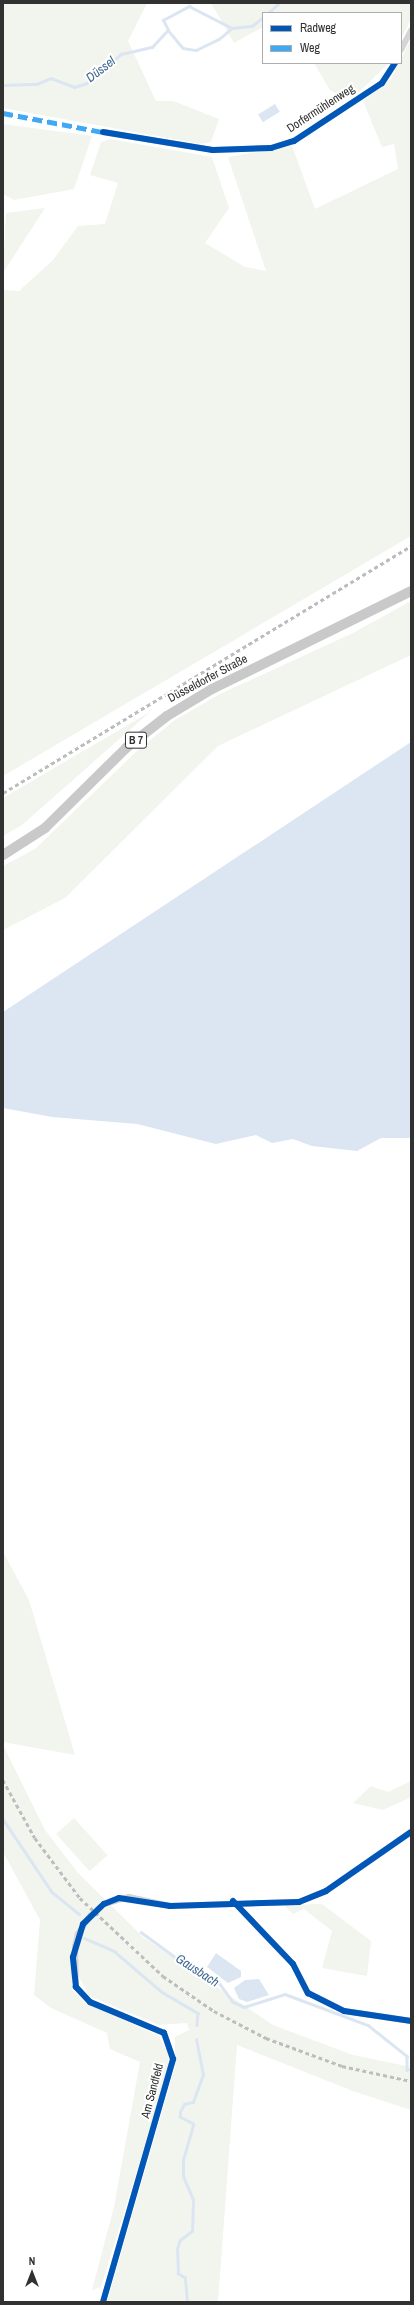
<!DOCTYPE html>
<html>
<head>
<meta charset="utf-8">
<style>
  body { margin:0 }
  #map { position:relative; width:414px; height:2305px; overflow:hidden; background:#fff; font-family:"Archivo Narrow",sans-serif }
  div>[style] { position:absolute }
  [style*='--x'] { left:calc(var(--x)*1px); top:calc(var(--y)*1px); width:calc(var(--w)*1px); rotate:calc(var(--a)*1deg) }
  .green>* { inset:0; background:#f1f5ed; transform-origin:0 0 }
  .water>* { inset:0; background:#dbe6f2; transform-origin:0 0 }
  .stream>* { height:2.5px; margin:-1.25px; padding:0 1.25px; transform-origin:1.25px; border-radius:1.25px; background:#dbe6f2 }
  .minor-tunnel>* { height:6px; margin-top:-3px; transform-origin:0; background:repeating-linear-gradient(90deg,#d6d6d6 0 6px,transparent 0 9px) }
  .minor>* { height:6px; margin:-3px; padding:0 3px; transform-origin:3px; border-radius:3px; background:#d5d5d5 }
  .primary>* { height:10px; margin:-5px; padding:0 5px; transform-origin:5px; border-radius:5px; background:#c9c9c9 }
  .rail>* { height:2.5px; margin-top:-1.25px; transform-origin:0; background:repeating-linear-gradient(90deg,#bdbdbd 0 4px,transparent 0 7px) }
  .quiet>* { height:5px; margin-top:-2.5px; transform-origin:0; background:repeating-linear-gradient(90deg,#3fa9f5 0 10px,transparent 0 15px) }
  .cycleway>* { height:6px; margin:-3px; padding:0 3px; transform-origin:3px; border-radius:3px; background:#0057b8 }
  span { translate:-50% -50%; white-space:nowrap; text-align:center; line-height:1.15; -webkit-text-stroke:4px #fff; paint-order:stroke }
  .shield-label span { padding:1px 3px; background:#fff; border:1px solid; border-radius:3px; -webkit-text-stroke-width:0 }
  .shield-label { font-size:11px; color:#313131; font-weight:700 }
  .street-label { font-size:12px; color:#313131 }
  .water-label { font-size:13px; color:#3f6792; font-style:italic }
  .frame { position:absolute; inset:0; border:4px solid #313131; pointer-events:none }
  .legend { position:absolute; left:262px; top:12px; width:140px; height:52px; box-sizing:border-box; background:#fff; border:1px solid #adadad; margin:0; padding:5px 7px; list-style:none; font-size:12px; color:#313131 }
  .legend li { display:flex; align-items:center; gap:8px; height:20px }
  .legend b { width:20px; border:1px solid #adadad }
  .north { position:absolute; left:12px; top:2253px; width:40px; height:40px; -webkit-text-stroke:3px #fff; paint-order:stroke; rotate:0deg; font-size:11px; font-weight:700; line-height:16px; text-align:center; color:#313131 }
  .north::after { content:''; display:block; margin:auto; width:14px; height:18px; background:#313131; clip-path:polygon(50% 0,100% 100%,50% 72%,0 100%) }
</style>
</head>
<body>
<div id="map">
  <div class="green">
    <div style="clip-path:polygon(3px 3px,147px 3px,128px 41px,156px 101px,173px 101px,219px 119px,211px 142px,201px 144px,3px 108px)"></div>
    <div style="clip-path:polygon(211px 3px,411px 3px,411px 19px,401px 39px,401px 13px,263px 13px,263px 27px,234px 43px)"></div>
    <div style="clip-path:polygon(411px 39px,411px 536px,3px 776px,3px 290px,19px 291px,53px 260px,78px 226px,105px 224px,118px 183px,90px 175px,101px 142px,110px 139px,212px 157px,229px 208px,205px 243px,245px 267px,266px 271px,228px 157px,292px 146px,315px 209px,398px 169px,394px 144px,382px 147px,363px 101px,391px 79px)"></div>
    <div style="clip-path:polygon(314px 63px,389px 63px,359px 92px,344px 98px,330px 90px)"></div>
    <div style="clip-path:polygon(3px 124px,92px 136px,74px 189px,14px 200px,3px 194px)"></div>
    <div style="clip-path:polygon(45px 208px,3px 273px,6px 213px)"></div>
    <div style="clip-path:polygon(411px 601px,411px 655px,218px 746px,65px 898px,3px 930px,3px 866px,35px 849px,139px 749px,175px 720px,220px 694px,353px 633px)"></div>
    <div style="clip-path:polygon(150px 712px,22px 825px,3px 836px,3px 798px)"></div>
    <div style="clip-path:polygon(3px 1552px,29px 1600px,75px 1755px,3px 1742px)"></div>
    <div style="clip-path:polygon(3px 1745px,45px 1830px,78px 1873px,143px 1937px,273px 2025px,353px 2055px,411px 2067px,411px 2110px,353px 2091px,237px 2045px,218px 2302px,107px 2302px,175px 2067px,175px 2037px,189px 2030px,187px 2023px,159px 2025px,89px 1996px,76px 1971px,78px 1941px,73px 1939px,72px 1990px,84px 2002px,159px 2036px,169px 2056px,168px 2070px,101px 2287px,92px 2290px,114px 2207px,140px 2062px,110px 2049px,107px 2033px,51px 2008px,34px 1995px,40px 1920px,3px 1852px)"></div>
    <div style="clip-path:polygon(411px 1781px,411px 1797px,383px 1810px,353px 1803px,371px 1786px,388px 1792px)"></div>
    <div style="left:74px;top:1818px;width:50px;height:24px;rotate:48deg"></div>
    <div style="clip-path:polygon(322px 1904px,371px 1941px,367px 1976px,322px 1968px,332px 1931px,304px 1909px,293px 1914px,284px 1905px)"></div>
  </div>
  <div class="water">
    <div style="left:275px;top:104px;width:9px;height:20px;rotate:58deg"></div>
    <div style="clip-path:polygon(411px 742px,411px 1138px,381px 1138px,357px 1151px,312px 1146px,293px 1139px,272px 1143px,256px 1135px,216px 1144px,137px 1124px,52px 1117px,3px 1108px,3px 1012px)"></div>
    <div style="clip-path:polygon(216px 1953px,241px 1971px,241px 1977px,228px 1983px,207px 1967px)"></div>
    <div style="clip-path:polygon(259px 1979px,269px 1995px,247px 2002px,239px 1999px,234px 1988px,245px 1980px)"></div>
  </div>
  <div class="stream">
    <div style="--x:268;--y:13;--w:15;--a:-42"></div>
    <div style="--x:168;--y:30;--w:23;--a:50"></div>
    <div style="--x:183;--y:48;--w:13;--a:9"></div>
    <div style="--x:196;--y:50;--w:25;--a:-26"></div>
    <div style="--x:219;--y:39;--w:17;--a:-40"></div>
    <div style="--x:3;--y:85;--w:34;--a:-2"></div>
    <div style="--x:37;--y:84;--w:15;--a:-23"></div>
    <div style="--x:51;--y:78;--w:25;--a:21"></div>
    <div style="--x:74;--y:87;--w:14;--a:-17"></div>
    <div style="--x:87;--y:83;--w:45;--a:-40.5"></div>
    <div style="--x:121;--y:54;--w:32;--a:-13"></div>
    <div style="--x:152;--y:47;--w:23;--a:-47"></div>
    <div style="--x:168;--y:30;--w:11;--a:-117"></div>
    <div style="--x:163;--y:20;--w:30;--a:-28"></div>
    <div style="--x:189;--y:6;--w:48;--a:27.1"></div>
    <div style="--x:232;--y:28;--w:20;--a:-6"></div>
    <div style="--x:252;--y:26;--w:14;--a:-39"></div>
    <div style="--x:3;--y:1819;--w:88;--a:56.1"></div>
    <div style="--x:52;--y:1892;--w:35;--a:39"></div>
    <div style="--x:141;--y:1932;--w:83;--a:36.2"></div>
    <div style="--x:208;--y:1981;--w:12;--a:14"></div>
    <div style="--x:220;--y:1984;--w:22;--a:54"></div>
    <div style="--x:233;--y:2002;--w:12;--a:24"></div>
    <div style="--x:244;--y:2007;--w:43;--a:-17.6"></div>
    <div style="--x:285;--y:1994;--w:89;--a:20.5"></div>
    <div style="--x:368;--y:2025;--w:50;--a:38.5"></div>
    <div style="--x:407;--y:2056;--w:14;--a:90"></div>
    <div style="--x:407;--y:2070;--w:4;--a:0"></div>
    <div style="--x:84;--y:1938;--w:33;--a:23"></div>
    <div style="--x:114;--y:1951;--w:63;--a:40.5"></div>
    <div style="--x:162;--y:1992;--w:42;--a:30.3"></div>
    <div style="--x:198;--y:2013;--w:12;--a:95"></div>
    <div style="--x:187;--y:2302;--w:24;--a:-95"></div>
    <div style="--x:185;--y:2278;--w:8;--a:-150"></div>
    <div style="--x:178;--y:2274;--w:25;--a:-92"></div>
    <div style="--x:177;--y:2249;--w:9;--a:-72"></div>
    <div style="--x:180;--y:2240;--w:15;--a:-37"></div>
    <div style="--x:192;--y:2231;--w:31;--a:-88"></div>
    <div style="--x:193;--y:2200;--w:25;--a:-113"></div>
    <div style="--x:183;--y:2177;--w:17;--a:-90"></div>
    <div style="--x:183;--y:2160;--w:37;--a:-74"></div>
    <div style="--x:193;--y:2124;--w:15;--a:-152"></div>
    <div style="--x:180;--y:2117;--w:5;--a:-90"></div>
    <div style="--x:180;--y:2112;--w:9;--a:-63"></div>
    <div style="--x:184;--y:2104;--w:9;--a:-13"></div>
    <div style="--x:193;--y:2102;--w:29;--a:-70"></div>
    <div style="--x:203;--y:2075;--w:36;--a:-101"></div>
  </div>
  <div class="minor-tunnel">
    <div style="--x:90;--y:1916;--w:18;--a:-41"></div>
  </div>
  <div class="minor">
    <div style="--x:401;--y:50;--w:22;--a:-63"></div>
    <div style="--x:103;--y:132;--w:111;--a:9.3"></div>
    <div style="--x:213;--y:150;--w:58;--a:-2"></div>
    <div style="--x:271;--y:148;--w:24;--a:-17"></div>
    <div style="--x:294;--y:141;--w:105;--a:-33.4"></div>
    <div style="--x:382;--y:83;--w:24;--a:-57"></div>
    <div style="--x:233;--y:1901;--w:87;--a:46.4"></div>
    <div style="--x:293;--y:1964;--w:33;--a:63"></div>
    <div style="--x:308;--y:1993;--w:40;--a:26.6"></div>
    <div style="--x:344;--y:2011;--w:68;--a:8.5"></div>
    <div style="--x:104;--y:1904;--w:26;--a:-16"></div>
    <div style="--x:129;--y:1897;--w:42;--a:12.4"></div>
    <div style="--x:170;--y:1906;--w:129;--a:-1.8"></div>
    <div style="--x:299;--y:1902;--w:29;--a:-22"></div>
    <div style="--x:326;--y:1891;--w:103;--a:-34.8"></div>
    <div style="--x:90;--y:1916;--w:22;--a:124"></div>
    <div style="--x:78;--y:1934;--w:12;--a:104"></div>
    <div style="--x:75;--y:1946;--w:41;--a:88.6"></div>
    <div style="--x:76;--y:1987;--w:21;--a:47"></div>
    <div style="--x:90;--y:2002;--w:80;--a:22.7"></div>
    <div style="--x:164;--y:2033;--w:28;--a:71"></div>
    <div style="--x:173;--y:2059;--w:253;--a:106.1"></div>
  </div>
  <div class="primary">
    <div style="--x:3;--y:855;--w:50;--a:-32.7"></div>
    <div style="--x:45;--y:828;--w:114;--a:-44.6"></div>
    <div style="--x:126;--y:748;--w:52;--a:-38"></div>
    <div style="--x:167;--y:716;--w:52;--a:-31"></div>
    <div style="--x:212;--y:689;--w:222;--a:-26.2"></div>
  </div>
  <div class="rail">
    <div style="--x:3;--y:793;--w:477;--a:-31.2"></div>
    <div style="--x:3;--y:1780;--w:66;--a:61.1"></div>
    <div style="--x:35;--y:1838;--w:75;--a:53.1"></div>
    <div style="--x:80;--y:1898;--w:114;--a:43.2"></div>
    <div style="--x:163;--y:1976;--w:62;--a:34.5"></div>
    <div style="--x:214;--y:2011;--w:59;--a:27.4"></div>
    <div style="--x:266;--y:2038;--w:81;--a:20.2"></div>
    <div style="--x:342;--y:2066;--w:71;--a:12.3"></div>
  </div>
  <div class="quiet">
    <div style="--x:3;--y:113;--w:102;--a:10.8"></div>
  </div>
  <div class="cycleway">
    <div style="--x:103;--y:132;--w:111;--a:9.3"></div>
    <div style="--x:213;--y:150;--w:58;--a:-2"></div>
    <div style="--x:271;--y:148;--w:24;--a:-17"></div>
    <div style="--x:294;--y:141;--w:105;--a:-33.4"></div>
    <div style="--x:382;--y:83;--w:24;--a:-57"></div>
    <div style="--x:233;--y:1901;--w:87;--a:46.4"></div>
    <div style="--x:293;--y:1964;--w:33;--a:63"></div>
    <div style="--x:308;--y:1993;--w:40;--a:26.6"></div>
    <div style="--x:344;--y:2011;--w:68;--a:8.5"></div>
    <div style="--x:103;--y:2302;--w:253;--a:-73.9"></div>
    <div style="--x:173;--y:2059;--w:28;--a:-109"></div>
    <div style="--x:164;--y:2033;--w:80;--a:-157.3"></div>
    <div style="--x:90;--y:2002;--w:21;--a:-133"></div>
    <div style="--x:76;--y:1987;--w:30;--a:-96"></div>
    <div style="--x:73;--y:1957;--w:34;--a:-73"></div>
    <div style="--x:83;--y:1924;--w:29;--a:-44"></div>
    <div style="--x:104;--y:1904;--w:16;--a:-22"></div>
    <div style="--x:119;--y:1898;--w:52;--a:8.9"></div>
    <div style="--x:170;--y:1906;--w:129;--a:-1.8"></div>
    <div style="--x:299;--y:1902;--w:29;--a:-22"></div>
    <div style="--x:326;--y:1891;--w:103;--a:-34.8"></div>
  </div>
  <div class="shield-label">
    <span style="left:136px;top:740px">B 7</span>
  </div>
  <div class="street-label">
    <span style="left:321px;top:109px;rotate:-33deg">Dorfermühlenweg</span>
    <span style="left:208px;top:679px;rotate:-28deg">Düsseldorfer Straße</span>
    <span style="left:153px;top:2091px;rotate:-75deg">Am Sandfeld</span>
  </div>
  <div class="water-label">
    <span style="left:101px;top:70px;rotate:-38deg">Düssel</span>
    <span style="left:197px;top:1971px;rotate:33deg">Gausbach</span>
  </div>
  <div class="frame"></div>
  <ul class="legend">
  <li><b style="height:5px;background:#0057b8"></b>Radweg</li>
  <li><b style="height:5px;background:#3fa9f5"></b>Weg</li>
  </ul>
  <div class="north">N</div>
</div>
</body>
</html>
